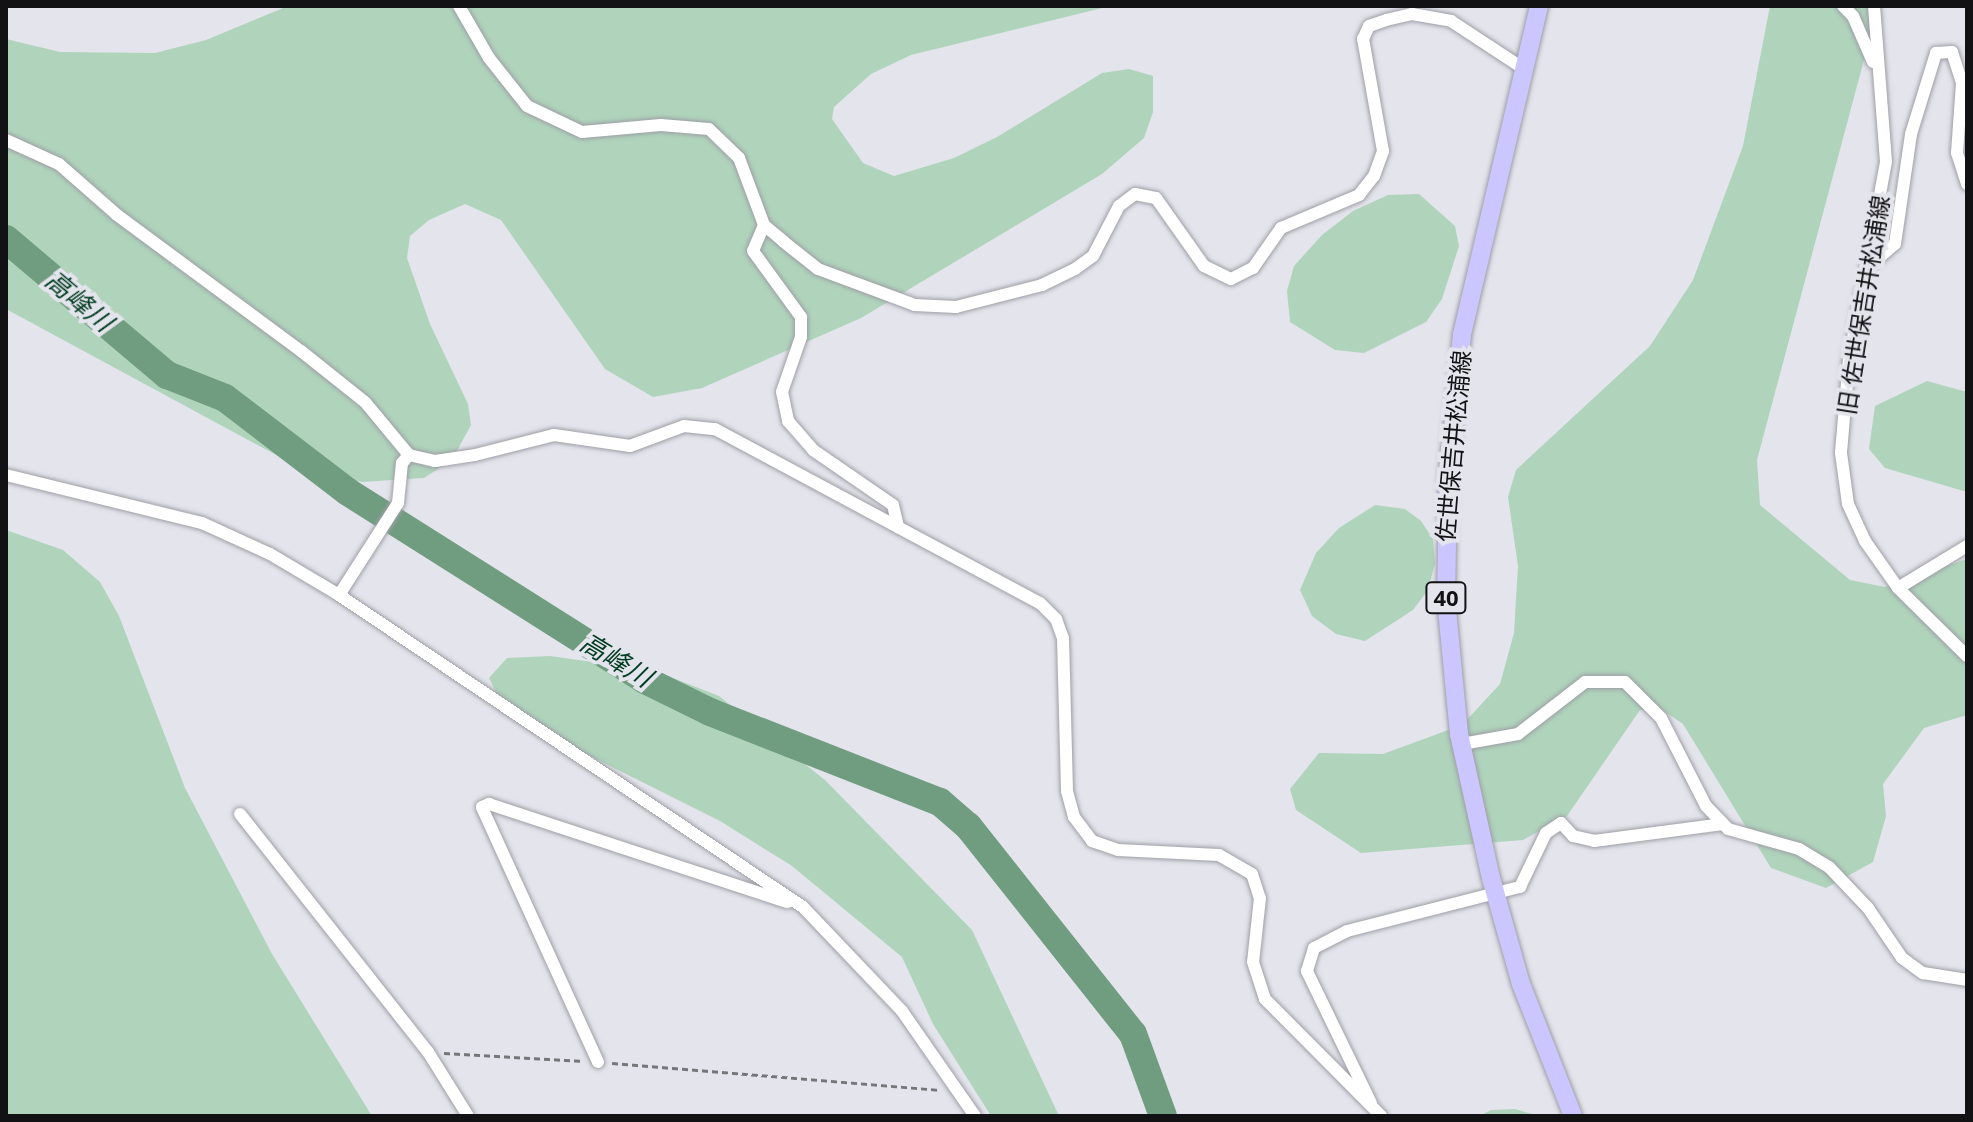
<!DOCTYPE html>
<html>
<head>
<meta charset="utf-8">
<style>
  body { margin:0 }
  #map { position:relative; width:1973px; height:1122px; overflow:hidden; background:#e4e4ec; font-family:"Noto Sans","Noto Sans JP",sans-serif }
  div>[style] { position:absolute }
  [style*='--x'] { left:calc(var(--x)*1px); top:calc(var(--y)*1px); width:calc(var(--w)*1px); rotate:calc(var(--a)*1deg) }
  .green>* { inset:0; background:#afd4bb }
  .river>* { height:28px; margin:-14px; padding:0 14px; transform-origin:14px; border-radius:14px; background:#709c7f }
  .path>* { height:3px; margin-top:-1.5px; transform-origin:0; background:repeating-linear-gradient(90deg,#75757a 0 6px,transparent 0 10px) }
  .roads { filter:drop-shadow(0 0 2px #9e9ea6) drop-shadow(0 0 2px #9e9ea6) }
  .street>* { height:12px; margin:-6px; padding:0 6px; transform-origin:6px; border-radius:6px; background:#fff }
  .primary>* { height:18px; margin:-9px; padding:0 9px; transform-origin:9px; border-radius:9px; background:#cbc6fe }
  span { translate:-50% -50%; white-space:nowrap; text-align:center; line-height:1.15; -webkit-text-stroke:8px #e4e4ec; paint-order:stroke }
  .shield-label span { padding:2px 6px; background:#e4e4ec; border:2px solid; border-radius:6px; -webkit-text-stroke-width:0 }
  .shield-label { font-size:22px; color:#121215; font-weight:700 }
  .street-label { font-size:24px; color:#121215 }
  .water-label { font-size:26px; color:#003c20; font-style:italic }
  .frame { position:absolute; inset:0; border:8px solid #121215; pointer-events:none }
</style>
</head>
<body>
<div id="map">
  <div class="green">
    <div style="clip-path:polygon(288px 6px,1110px 6px,911px 55px,871px 74px,834px 107px,832px 119px,863px 163px,894px 176px,954px 158px,997px 137px,1102px 73px,1129px 69px,1153px 76px,1153px 112px,1144px 138px,1102px 174px,861px 318px,702px 388px,653px 397px,605px 369px,501px 220px,465px 204px,429px 220px,410px 236px,407px 258px,430px 324px,468px 404px,471px 425px,452px 460px,424px 478px,362px 482px,300px 468px,6px 309px,6px 39px,60px 52px,155px 53px,206px 40px)"></div>
    <div style="clip-path:polygon(1770px 6px,1883px 6px,1876px 15px,1757px 460px,1760px 505px,1850px 580px,1885px 587px,1967px 559px,1967px 715px,1924px 728px,1883px 784px,1886px 816px,1873px 862px,1826px 888px,1771px 868px,1683px 724px,1661px 709px,1640px 710px,1567px 816px,1523px 840px,1361px 853px,1296px 810px,1290px 789px,1319px 753px,1383px 754px,1462px 725px,1500px 684px,1514px 633px,1518px 566px,1508px 497px,1516px 470px,1650px 346px,1693px 280px,1743px 146px)"></div>
    <div style="clip-path:polygon(1419px 194px,1455px 226px,1459px 246px,1442px 299px,1426px 322px,1364px 353px,1335px 350px,1290px 322px,1287px 291px,1294px 266px,1322px 235px,1353px 211px,1388px 195px)"></div>
    <div style="clip-path:polygon(1927px 381px,1967px 392px,1967px 492px,1885px 468px,1869px 449px,1875px 406px)"></div>
    <div style="clip-path:polygon(1375px 505px,1405px 509px,1421px 521px,1433px 539px,1435px 563px,1428px 590px,1413px 610px,1365px 641px,1336px 634px,1312px 616px,1300px 590px,1316px 553px,1339px 528px)"></div>
    <div style="clip-path:polygon(6px 530px,63px 550px,100px 582px,119px 616px,185px 788px,272px 954px,372px 1116px,6px 1116px)"></div>
    <div style="clip-path:polygon(550px 656px,655px 671px,719px 696px,825px 780px,972px 930px,1059px 1116px,991px 1116px,933px 1024px,902px 957px,792px 866px,720px 821px,586px 754px,502px 704px,489px 678px,507px 658px)"></div>
    <div style="clip-path:polygon(1515px 1109px,1539px 1116px,1480px 1116px,1491px 1110px)"></div>
  </div>
  <div class="river">
    <div style="--x:6;--y:239;--w:211;--a:40.2"></div>
    <div style="--x:167;--y:375;--w:62;--a:21.6"></div>
    <div style="--x:225;--y:398;--w:155;--a:37.4"></div>
    <div style="--x:348;--y:492;--w:352;--a:32.3"></div>
    <div style="--x:645;--y:680;--w:72;--a:26.2"></div>
    <div style="--x:710;--y:712;--w:247;--a:21.4"></div>
    <div style="--x:940;--y:802;--w:37;--a:41"></div>
    <div style="--x:968;--y:826;--w:265;--a:51.6"></div>
    <div style="--x:1133;--y:1034;--w:87;--a:69.9"></div>
  </div>
  <div class="path">
    <div style="--x:444;--y:1053;--w:140;--a:3.3"></div>
    <div style="--x:612;--y:1063;--w:328;--a:4.7"></div>
  </div>
  <div class="roads">
    <div class="street">
      <div style="--x:459;--y:6;--w:60;--a:60"></div>
      <div style="--x:489;--y:58;--w:61;--a:51.6"></div>
      <div style="--x:527;--y:106;--w:61;--a:25.3"></div>
      <div style="--x:582;--y:132;--w:79;--a:-5.1"></div>
      <div style="--x:661;--y:125;--w:48;--a:4.8"></div>
      <div style="--x:709;--y:129;--w:42;--a:44"></div>
      <div style="--x:739;--y:158;--w:72;--a:69.5"></div>
      <div style="--x:764;--y:225;--w:26;--a:40"></div>
      <div style="--x:784;--y:242;--w:43;--a:38.5"></div>
      <div style="--x:818;--y:269;--w:103;--a:20.4"></div>
      <div style="--x:915;--y:305;--w:41;--a:2.8"></div>
      <div style="--x:956;--y:307;--w:89;--a:-14.3"></div>
      <div style="--x:1042;--y:285;--w:37;--a:-26"></div>
      <div style="--x:1075;--y:269;--w:22;--a:-36"></div>
      <div style="--x:1093;--y:256;--w:56;--a:-62.5"></div>
      <div style="--x:1119;--y:206;--w:20;--a:-37"></div>
      <div style="--x:1135;--y:194;--w:21;--a:11"></div>
      <div style="--x:1156;--y:198;--w:83;--a:54.8"></div>
      <div style="--x:1204;--y:266;--w:30;--a:26"></div>
      <div style="--x:1231;--y:279;--w:25;--a:-27"></div>
      <div style="--x:1253;--y:268;--w:49;--a:-55"></div>
      <div style="--x:1281;--y:228;--w:85;--a:-22.9"></div>
      <div style="--x:1359;--y:195;--w:24;--a:-52"></div>
      <div style="--x:1374;--y:176;--w:27;--a:-70"></div>
      <div style="--x:1383;--y:151;--w:114;--a:-100.1"></div>
      <div style="--x:1363;--y:39;--w:14;--a:-65"></div>
      <div style="--x:1369;--y:26;--w:18;--a:-19"></div>
      <div style="--x:1386;--y:20;--w:27;--a:-13"></div>
      <div style="--x:1412;--y:14;--w:40;--a:10"></div>
      <div style="--x:1451;--y:21;--w:87;--a:33.3"></div>
      <div style="--x:1843;--y:6;--w:14;--a:45"></div>
      <div style="--x:1853;--y:16;--w:50;--a:66.5"></div>
      <div style="--x:1874;--y:6;--w:156;--a:85.6"></div>
      <div style="--x:1886;--y:162;--w:200;--a:100.6"></div>
      <div style="--x:1849;--y:359;--w:94;--a:94.9"></div>
      <div style="--x:1841;--y:453;--w:51;--a:82.2"></div>
      <div style="--x:1848;--y:504;--w:41;--a:65.3"></div>
      <div style="--x:1865;--y:541;--w:57;--a:54.9"></div>
      <div style="--x:1898;--y:588;--w:97;--a:44.6"></div>
      <div style="--x:6;--y:140;--w:58;--a:24.4"></div>
      <div style="--x:59;--y:164;--w:77;--a:41.3"></div>
      <div style="--x:117;--y:215;--w:229;--a:36.5"></div>
      <div style="--x:301;--y:351;--w:82;--a:38.6"></div>
      <div style="--x:365;--y:402;--w:69;--a:50.3"></div>
      <div style="--x:409;--y:455;--w:27;--a:13"></div>
      <div style="--x:435;--y:461;--w:40;--a:-8.5"></div>
      <div style="--x:475;--y:455;--w:81;--a:-14.2"></div>
      <div style="--x:554;--y:435;--w:77;--a:8.2"></div>
      <div style="--x:630;--y:446;--w:58;--a:-20.3"></div>
      <div style="--x:684;--y:426;--w:31;--a:6"></div>
      <div style="--x:715;--y:429;--w:369;--a:28.2"></div>
      <div style="--x:1040;--y:603;--w:23;--a:45"></div>
      <div style="--x:1056;--y:619;--w:20;--a:70"></div>
      <div style="--x:1063;--y:638;--w:153;--a:88.5"></div>
      <div style="--x:1067;--y:791;--w:27;--a:75"></div>
      <div style="--x:1074;--y:817;--w:30;--a:53"></div>
      <div style="--x:1092;--y:841;--w:28;--a:19"></div>
      <div style="--x:1118;--y:850;--w:101;--a:2.8"></div>
      <div style="--x:1219;--y:855;--w:38;--a:30"></div>
      <div style="--x:1252;--y:874;--w:25;--a:72"></div>
      <div style="--x:1260;--y:898;--w:64;--a:96.2"></div>
      <div style="--x:1253;--y:962;--w:39;--a:72"></div>
      <div style="--x:1265;--y:999;--w:165;--a:45.2"></div>
      <div style="--x:764;--y:225;--w:28;--a:113"></div>
      <div style="--x:753;--y:251;--w:82;--a:54"></div>
      <div style="--x:801;--y:317;--w:20;--a:90"></div>
      <div style="--x:801;--y:337;--w:58;--a:109.1"></div>
      <div style="--x:782;--y:392;--w:30;--a:78"></div>
      <div style="--x:788;--y:421;--w:38;--a:49"></div>
      <div style="--x:813;--y:450;--w:97;--a:34.5"></div>
      <div style="--x:893;--y:505;--w:23;--a:77"></div>
      <div style="--x:1866;--y:269;--w:38;--a:-41"></div>
      <div style="--x:1895;--y:244;--w:111;--a:-81.7"></div>
      <div style="--x:1911;--y:134;--w:85;--a:-72.8"></div>
      <div style="--x:1936;--y:53;--w:16;--a:-4"></div>
      <div style="--x:1952;--y:52;--w:33;--a:72"></div>
      <div style="--x:1962;--y:83;--w:70;--a:94.1"></div>
      <div style="--x:1957;--y:153;--w:33;--a:72"></div>
      <div style="--x:6;--y:475;--w:202;--a:13.8"></div>
      <div style="--x:202;--y:523;--w:75;--a:24.5"></div>
      <div style="--x:270;--y:554;--w:80;--a:30.7"></div>
      <div style="--x:339;--y:595;--w:559;--a:33.92"></div>
      <div style="--x:803;--y:907;--w:144;--a:46.4"></div>
      <div style="--x:902;--y:1011;--w:128;--a:55.2"></div>
      <div style="--x:1898;--y:588;--w:81;--a:-31.3"></div>
      <div style="--x:339;--y:595;--w:109;--a:-57.3"></div>
      <div style="--x:398;--y:503;--w:40;--a:-84.3"></div>
      <div style="--x:402;--y:463;--w:11;--a:-49"></div>
      <div style="--x:1462;--y:744;--w:57;--a:-10.1"></div>
      <div style="--x:1518;--y:734;--w:85;--a:-37.8"></div>
      <div style="--x:1585;--y:682;--w:40;--a:0"></div>
      <div style="--x:1625;--y:682;--w:51;--a:45"></div>
      <div style="--x:1661;--y:718;--w:99;--a:62.9"></div>
      <div style="--x:1706;--y:806;--w:32;--a:46"></div>
      <div style="--x:1728;--y:829;--w:74;--a:15.7"></div>
      <div style="--x:1799;--y:849;--w:35;--a:31"></div>
      <div style="--x:1829;--y:867;--w:57;--a:46.4"></div>
      <div style="--x:1868;--y:908;--w:60;--a:55.8"></div>
      <div style="--x:1902;--y:958;--w:26;--a:36"></div>
      <div style="--x:1923;--y:973;--w:45;--a:9"></div>
      <div style="--x:240;--y:814;--w:303;--a:51.7"></div>
      <div style="--x:428;--y:1052;--w:75;--a:58"></div>
      <div style="--x:598;--y:1062;--w:280;--a:-114.5"></div>
      <div style="--x:482;--y:807;--w:8;--a:-23"></div>
      <div style="--x:489;--y:804;--w:314;--a:18.2"></div>
      <div style="--x:1371;--y:1103;--w:147;--a:-115.9"></div>
      <div style="--x:1307;--y:971;--w:24;--a:-73"></div>
      <div style="--x:1314;--y:948;--w:37;--a:-27"></div>
      <div style="--x:1347;--y:931;--w:179;--a:-14.3"></div>
      <div style="--x:1520;--y:887;--w:60;--a:-64.3"></div>
      <div style="--x:1546;--y:833;--w:18;--a:-34"></div>
      <div style="--x:1561;--y:823;--w:18;--a:47"></div>
      <div style="--x:1573;--y:836;--w:22;--a:13"></div>
      <div style="--x:1594;--y:841;--w:130;--a:-7.5"></div>
    </div>
    <div class="primary">
      <div style="--x:1539;--y:6;--w:337;--a:103.2"></div>
      <div style="--x:1462;--y:334;--w:145;--a:95.6"></div>
      <div style="--x:1448;--y:478;--w:121;--a:90.9"></div>
      <div style="--x:1446;--y:599;--w:136;--a:84.5"></div>
      <div style="--x:1459;--y:734;--w:148;--a:77.5"></div>
      <div style="--x:1491;--y:878;--w:110;--a:74.2"></div>
      <div style="--x:1521;--y:984;--w:142;--a:68.5"></div>
    </div>
  </div>
  <div class="shield-label">
    <span style="left:1446px;top:598px">40</span>
  </div>
  <div class="street-label">
    <span style="left:1863px;top:305px;rotate:-81deg">旧 佐世保吉井松浦線</span>
    <span style="left:1453px;top:446px;rotate:-85deg">佐世保吉井松浦線</span>
  </div>
  <div class="water-label">
    <span style="left:79px;top:301px;rotate:40deg">高峰川</span>
    <span style="left:616px;top:660px;rotate:31deg">高峰川</span>
  </div>
  <div class="frame"></div>
</div>
</body>
</html>
